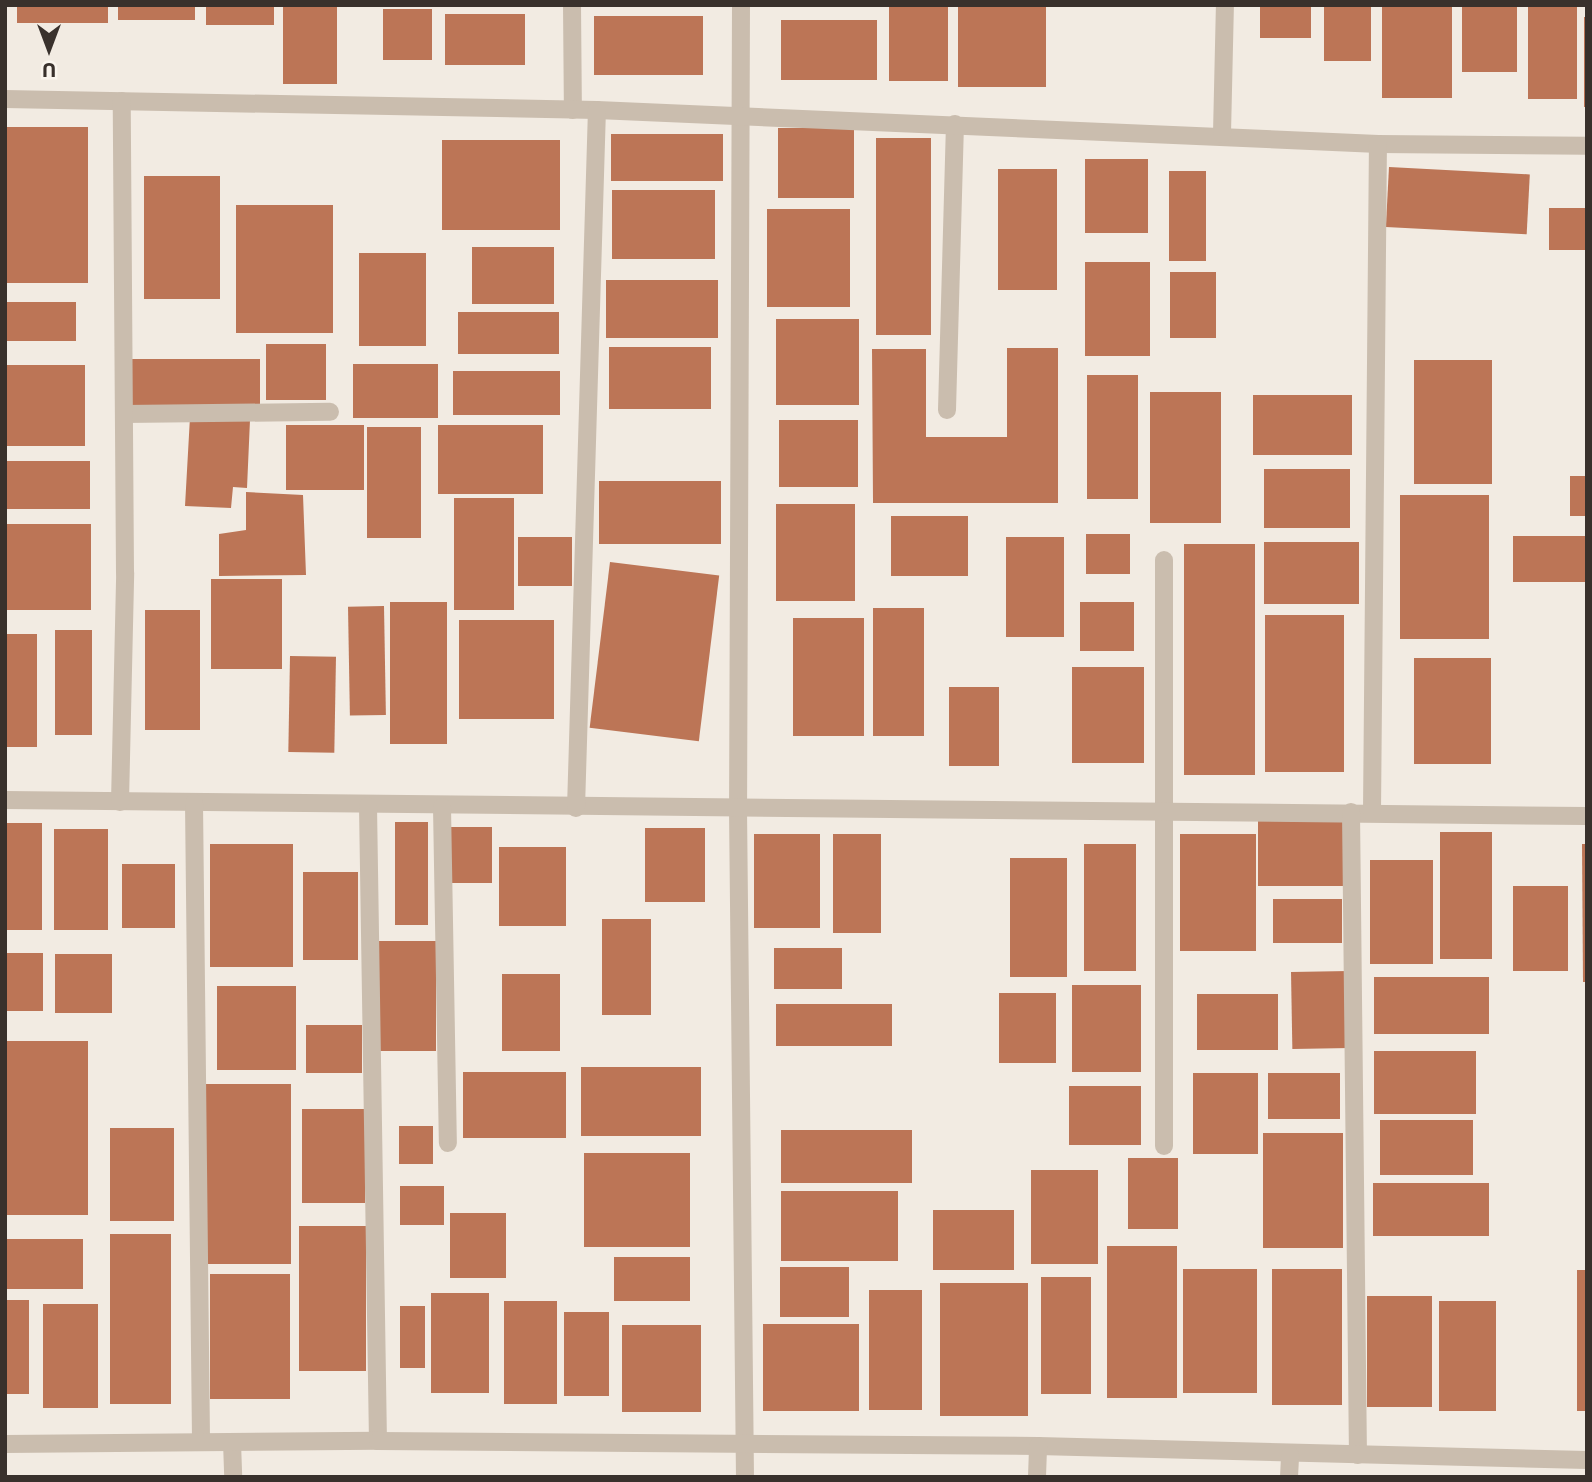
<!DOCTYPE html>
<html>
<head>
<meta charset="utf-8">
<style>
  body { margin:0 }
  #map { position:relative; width:1592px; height:1482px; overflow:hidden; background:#f2ebe2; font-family:Commissioner,sans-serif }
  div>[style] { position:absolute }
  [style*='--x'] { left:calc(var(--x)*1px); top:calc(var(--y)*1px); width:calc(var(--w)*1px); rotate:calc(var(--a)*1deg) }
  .building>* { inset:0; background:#bc7556; transform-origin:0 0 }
  .service>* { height:18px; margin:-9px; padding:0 9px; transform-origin:9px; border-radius:9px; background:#cabdae }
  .minor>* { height:18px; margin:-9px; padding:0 9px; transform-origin:9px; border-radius:9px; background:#cabdae }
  span { translate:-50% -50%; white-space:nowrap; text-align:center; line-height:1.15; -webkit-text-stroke:6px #faf5ee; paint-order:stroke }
  .frame { position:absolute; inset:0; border:7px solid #39312c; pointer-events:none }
  .north { position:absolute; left:14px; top:14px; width:70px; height:70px; -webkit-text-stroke:5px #faf5ee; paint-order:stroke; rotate:180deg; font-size:19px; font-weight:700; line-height:28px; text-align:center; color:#39312c }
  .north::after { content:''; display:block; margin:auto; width:24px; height:32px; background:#39312c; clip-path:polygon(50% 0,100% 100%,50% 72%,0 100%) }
</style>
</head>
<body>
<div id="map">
  <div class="building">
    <div style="left:17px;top:5px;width:91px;height:18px"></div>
    <div style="left:118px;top:5px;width:77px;height:15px"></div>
    <div style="left:206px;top:5px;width:68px;height:20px"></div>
    <div style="left:283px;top:5px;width:54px;height:79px"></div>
    <div style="left:889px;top:5px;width:59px;height:76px"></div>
    <div style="left:958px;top:5px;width:88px;height:82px"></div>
    <div style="left:1260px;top:5px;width:51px;height:33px"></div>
    <div style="left:1324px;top:5px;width:47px;height:56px"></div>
    <div style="left:1382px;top:5px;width:70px;height:93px"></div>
    <div style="left:1462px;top:5px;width:55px;height:67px"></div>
    <div style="left:1528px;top:5px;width:49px;height:94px"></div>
    <div style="left:383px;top:9px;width:49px;height:51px"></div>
    <div style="left:525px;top:14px;width:51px;height:80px;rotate:90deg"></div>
    <div style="left:703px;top:16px;width:59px;height:109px;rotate:90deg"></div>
    <div style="left:1584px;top:17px;width:3px;height:90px"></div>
    <div style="left:781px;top:20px;width:96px;height:60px"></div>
    <div style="left:5px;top:127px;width:83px;height:156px"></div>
    <div style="left:778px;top:128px;width:76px;height:70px"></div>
    <div style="left:611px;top:134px;width:112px;height:47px"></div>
    <div style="left:931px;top:138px;width:197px;height:55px;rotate:90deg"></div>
    <div style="left:442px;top:140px;width:118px;height:90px"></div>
    <div style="left:1085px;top:159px;width:63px;height:74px"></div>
    <div style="left:1389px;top:167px;width:141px;height:60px;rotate:3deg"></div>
    <div style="left:998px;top:169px;width:59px;height:121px"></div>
    <div style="left:1169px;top:171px;width:37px;height:90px"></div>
    <div style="left:144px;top:176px;width:76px;height:123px"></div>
    <div style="left:715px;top:190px;width:69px;height:103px;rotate:90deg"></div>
    <div style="left:236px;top:205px;width:97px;height:128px"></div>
    <div style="left:1587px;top:208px;width:42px;height:38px;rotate:90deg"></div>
    <div style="left:767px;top:209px;width:83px;height:98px"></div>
    <div style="left:472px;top:247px;width:82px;height:57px"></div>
    <div style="left:359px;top:253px;width:67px;height:93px"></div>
    <div style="left:1085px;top:262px;width:65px;height:94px"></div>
    <div style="left:1170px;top:272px;width:46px;height:66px"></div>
    <div style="left:606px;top:280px;width:112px;height:58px"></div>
    <div style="left:5px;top:302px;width:71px;height:39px"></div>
    <div style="left:458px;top:312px;width:101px;height:42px"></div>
    <div style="left:776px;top:319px;width:83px;height:86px"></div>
    <div style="left:266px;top:344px;width:60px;height:56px"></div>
    <div style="left:609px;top:347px;width:102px;height:62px"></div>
    <div style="clip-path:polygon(1007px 348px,1058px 348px,1058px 503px,873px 503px,872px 349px,926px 349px,926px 437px,1007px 437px)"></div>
    <div style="left:130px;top:359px;width:130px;height:46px"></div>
    <div style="left:1414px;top:360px;width:78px;height:124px"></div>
    <div style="left:353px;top:364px;width:85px;height:54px"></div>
    <div style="left:5px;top:365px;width:80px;height:81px"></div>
    <div style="left:453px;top:371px;width:107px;height:44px"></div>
    <div style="left:1087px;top:375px;width:51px;height:124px"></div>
    <div style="left:1150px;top:392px;width:71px;height:131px"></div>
    <div style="left:1253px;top:395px;width:99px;height:60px"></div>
    <div style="clip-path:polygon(190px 417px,250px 420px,247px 488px,233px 487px,231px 508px,185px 506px)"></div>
    <div style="left:779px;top:420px;width:79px;height:67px"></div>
    <div style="left:286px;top:425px;width:78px;height:65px"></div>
    <div style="left:543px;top:425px;width:69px;height:105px;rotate:90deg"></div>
    <div style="left:367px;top:427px;width:54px;height:111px"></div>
    <div style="left:5px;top:461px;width:85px;height:48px"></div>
    <div style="left:1264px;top:469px;width:86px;height:59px"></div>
    <div style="left:1570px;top:476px;width:17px;height:40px"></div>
    <div style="left:599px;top:481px;width:122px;height:63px"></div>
    <div style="clip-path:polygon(246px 492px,303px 495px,306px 575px,219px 576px,219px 534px,246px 530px)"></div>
    <div style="left:1400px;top:495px;width:89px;height:144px"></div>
    <div style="left:454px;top:498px;width:60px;height:112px"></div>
    <div style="left:776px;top:504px;width:79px;height:97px"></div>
    <div style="left:968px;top:516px;width:60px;height:77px;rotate:90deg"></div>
    <div style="left:5px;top:524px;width:86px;height:86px"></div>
    <div style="left:1086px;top:534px;width:44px;height:40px"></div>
    <div style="left:1513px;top:536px;width:74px;height:46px"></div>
    <div style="left:518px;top:537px;width:54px;height:49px"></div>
    <div style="left:1006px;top:537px;width:58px;height:100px"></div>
    <div style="left:1359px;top:542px;width:62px;height:95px;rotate:90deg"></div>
    <div style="left:1184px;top:544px;width:71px;height:231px"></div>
    <div style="left:610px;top:562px;width:110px;height:167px;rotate:7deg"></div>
    <div style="left:211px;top:579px;width:71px;height:90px"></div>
    <div style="left:390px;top:602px;width:57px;height:142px"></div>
    <div style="left:1080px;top:602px;width:54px;height:49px"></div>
    <div style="left:384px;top:606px;width:109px;height:36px;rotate:89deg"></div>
    <div style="left:873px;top:608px;width:51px;height:128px"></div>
    <div style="left:145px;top:610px;width:55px;height:120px"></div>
    <div style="left:1265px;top:615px;width:79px;height:157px"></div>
    <div style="left:793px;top:618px;width:71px;height:118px"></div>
    <div style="left:459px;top:620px;width:95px;height:99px"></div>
    <div style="left:55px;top:630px;width:37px;height:105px"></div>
    <div style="left:5px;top:634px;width:32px;height:113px"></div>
    <div style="left:290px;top:656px;width:46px;height:96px;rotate:1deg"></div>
    <div style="left:1491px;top:658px;width:106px;height:77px;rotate:90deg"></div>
    <div style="left:1072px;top:667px;width:72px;height:96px"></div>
    <div style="left:949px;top:687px;width:50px;height:79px"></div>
    <div style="left:1346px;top:821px;width:65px;height:88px;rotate:90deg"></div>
    <div style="left:395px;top:822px;width:33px;height:103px"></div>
    <div style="left:5px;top:823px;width:37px;height:107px"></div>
    <div style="left:449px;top:827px;width:43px;height:56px"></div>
    <div style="left:645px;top:828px;width:60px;height:74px"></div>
    <div style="left:54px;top:829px;width:54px;height:101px"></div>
    <div style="left:1440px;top:832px;width:52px;height:127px"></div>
    <div style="left:754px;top:834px;width:66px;height:94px"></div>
    <div style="left:833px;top:834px;width:48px;height:99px"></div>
    <div style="left:1180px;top:834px;width:76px;height:117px"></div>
    <div style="left:210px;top:844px;width:83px;height:123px"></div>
    <div style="left:1084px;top:844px;width:52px;height:127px"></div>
    <div style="clip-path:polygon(1582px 844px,1587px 844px,1587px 982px,1583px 982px)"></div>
    <div style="left:499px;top:847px;width:67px;height:79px"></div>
    <div style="left:1067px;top:858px;width:119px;height:57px;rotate:90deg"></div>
    <div style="left:1370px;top:860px;width:63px;height:104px"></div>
    <div style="left:122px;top:864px;width:53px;height:64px"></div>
    <div style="left:303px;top:872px;width:55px;height:88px"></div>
    <div style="left:1513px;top:886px;width:55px;height:85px"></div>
    <div style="left:1273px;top:899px;width:69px;height:44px"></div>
    <div style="left:602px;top:919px;width:49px;height:96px"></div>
    <div style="left:378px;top:941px;width:58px;height:110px"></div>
    <div style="left:774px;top:948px;width:68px;height:41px"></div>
    <div style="left:5px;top:953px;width:38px;height:58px"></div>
    <div style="left:55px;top:954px;width:57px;height:59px"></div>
    <div style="left:1349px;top:971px;width:77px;height:58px;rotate:89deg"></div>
    <div style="left:502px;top:974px;width:58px;height:77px"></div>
    <div style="left:1374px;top:977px;width:115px;height:57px"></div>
    <div style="left:1072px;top:985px;width:69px;height:87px"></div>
    <div style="left:217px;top:986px;width:79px;height:84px"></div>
    <div style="left:999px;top:993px;width:57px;height:70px"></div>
    <div style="left:1197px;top:994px;width:81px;height:56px"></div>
    <div style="left:776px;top:1004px;width:116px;height:42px"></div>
    <div style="left:306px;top:1025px;width:56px;height:48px"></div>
    <div style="left:5px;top:1041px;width:83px;height:174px"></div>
    <div style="left:1374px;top:1051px;width:102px;height:63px"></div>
    <div style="left:581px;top:1067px;width:120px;height:69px"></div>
    <div style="left:463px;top:1072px;width:103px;height:66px"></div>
    <div style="left:1193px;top:1073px;width:65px;height:81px"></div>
    <div style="left:1268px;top:1073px;width:72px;height:46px"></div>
    <div style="left:206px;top:1084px;width:85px;height:180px"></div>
    <div style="left:1141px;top:1086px;width:59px;height:72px;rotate:90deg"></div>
    <div style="left:302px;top:1109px;width:63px;height:94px"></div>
    <div style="left:1380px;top:1120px;width:93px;height:55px"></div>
    <div style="left:399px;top:1126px;width:34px;height:38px"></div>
    <div style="left:110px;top:1128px;width:64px;height:93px"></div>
    <div style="left:912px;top:1130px;width:53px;height:131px;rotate:90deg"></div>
    <div style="left:1263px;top:1133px;width:80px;height:115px"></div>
    <div style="left:584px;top:1153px;width:106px;height:94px"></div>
    <div style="left:1128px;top:1158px;width:50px;height:71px"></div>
    <div style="left:1031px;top:1170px;width:67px;height:94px"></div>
    <div style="left:1373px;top:1183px;width:116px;height:53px"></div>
    <div style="left:400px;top:1186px;width:44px;height:39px"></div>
    <div style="left:898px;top:1191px;width:70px;height:117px;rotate:90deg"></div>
    <div style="left:933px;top:1210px;width:81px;height:60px"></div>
    <div style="left:450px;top:1213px;width:56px;height:65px"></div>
    <div style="left:299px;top:1226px;width:67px;height:145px"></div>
    <div style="left:110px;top:1234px;width:61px;height:170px"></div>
    <div style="left:5px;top:1239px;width:78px;height:50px"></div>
    <div style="left:1107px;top:1246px;width:70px;height:152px"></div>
    <div style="left:614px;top:1257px;width:76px;height:44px"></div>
    <div style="left:780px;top:1267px;width:69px;height:50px"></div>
    <div style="left:1183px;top:1269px;width:74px;height:124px"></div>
    <div style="left:1272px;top:1269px;width:70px;height:136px"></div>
    <div style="left:1577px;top:1270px;width:10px;height:141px"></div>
    <div style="left:210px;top:1274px;width:80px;height:125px"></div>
    <div style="left:1041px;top:1277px;width:50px;height:117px"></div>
    <div style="left:940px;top:1283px;width:88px;height:133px"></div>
    <div style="left:869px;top:1290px;width:53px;height:120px"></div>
    <div style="left:431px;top:1293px;width:58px;height:100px"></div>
    <div style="left:1367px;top:1296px;width:65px;height:111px"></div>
    <div style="left:5px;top:1300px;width:24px;height:94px"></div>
    <div style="left:504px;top:1301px;width:53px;height:103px"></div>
    <div style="left:1439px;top:1301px;width:57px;height:110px"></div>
    <div style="left:98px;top:1304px;width:104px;height:55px;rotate:90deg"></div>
    <div style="left:400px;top:1306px;width:25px;height:62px"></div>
    <div style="left:564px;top:1312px;width:45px;height:84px"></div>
    <div style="left:763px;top:1324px;width:96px;height:87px"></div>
    <div style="left:622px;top:1325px;width:79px;height:87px"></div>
  </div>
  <div class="service">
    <div style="--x:947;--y:410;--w:286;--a:-88.4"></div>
  </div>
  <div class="minor">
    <div style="--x:572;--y:5;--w:105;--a:89.5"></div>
    <div style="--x:741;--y:5;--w:804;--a:90.21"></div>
    <div style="--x:738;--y:809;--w:668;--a:89.4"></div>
    <div style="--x:5;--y:99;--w:592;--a:1.06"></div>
    <div style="--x:597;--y:110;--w:782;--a:2.49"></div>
    <div style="--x:1378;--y:144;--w:209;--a:0.5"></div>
    <div style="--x:1222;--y:134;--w:129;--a:-88.7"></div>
    <div style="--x:124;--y:414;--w:206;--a:-0.6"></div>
    <div style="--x:1164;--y:560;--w:586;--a:90"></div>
    <div style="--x:5;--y:800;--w:1582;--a:0.58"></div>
    <div style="--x:120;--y:802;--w:229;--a:-88.7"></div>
    <div style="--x:125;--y:573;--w:472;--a:-90.4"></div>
    <div style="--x:194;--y:803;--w:639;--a:89.37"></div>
    <div style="--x:368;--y:806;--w:635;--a:89.1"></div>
    <div style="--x:442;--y:807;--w:336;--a:89"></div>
    <div style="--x:576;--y:808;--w:698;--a:-88.28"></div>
    <div style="--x:1351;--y:812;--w:643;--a:89.38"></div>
    <div style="--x:1372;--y:812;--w:668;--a:-89.49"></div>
    <div style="--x:232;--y:1442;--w:35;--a:88"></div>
    <div style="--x:5;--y:1444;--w:373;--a:-0.5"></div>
    <div style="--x:378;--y:1441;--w:660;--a:0.43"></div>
    <div style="--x:1038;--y:1446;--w:549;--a:1.46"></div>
    <div style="--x:1037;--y:1477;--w:31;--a:-88"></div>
    <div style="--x:1289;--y:1477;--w:22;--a:-87"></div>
  </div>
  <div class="frame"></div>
  <div class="north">U</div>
</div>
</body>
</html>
